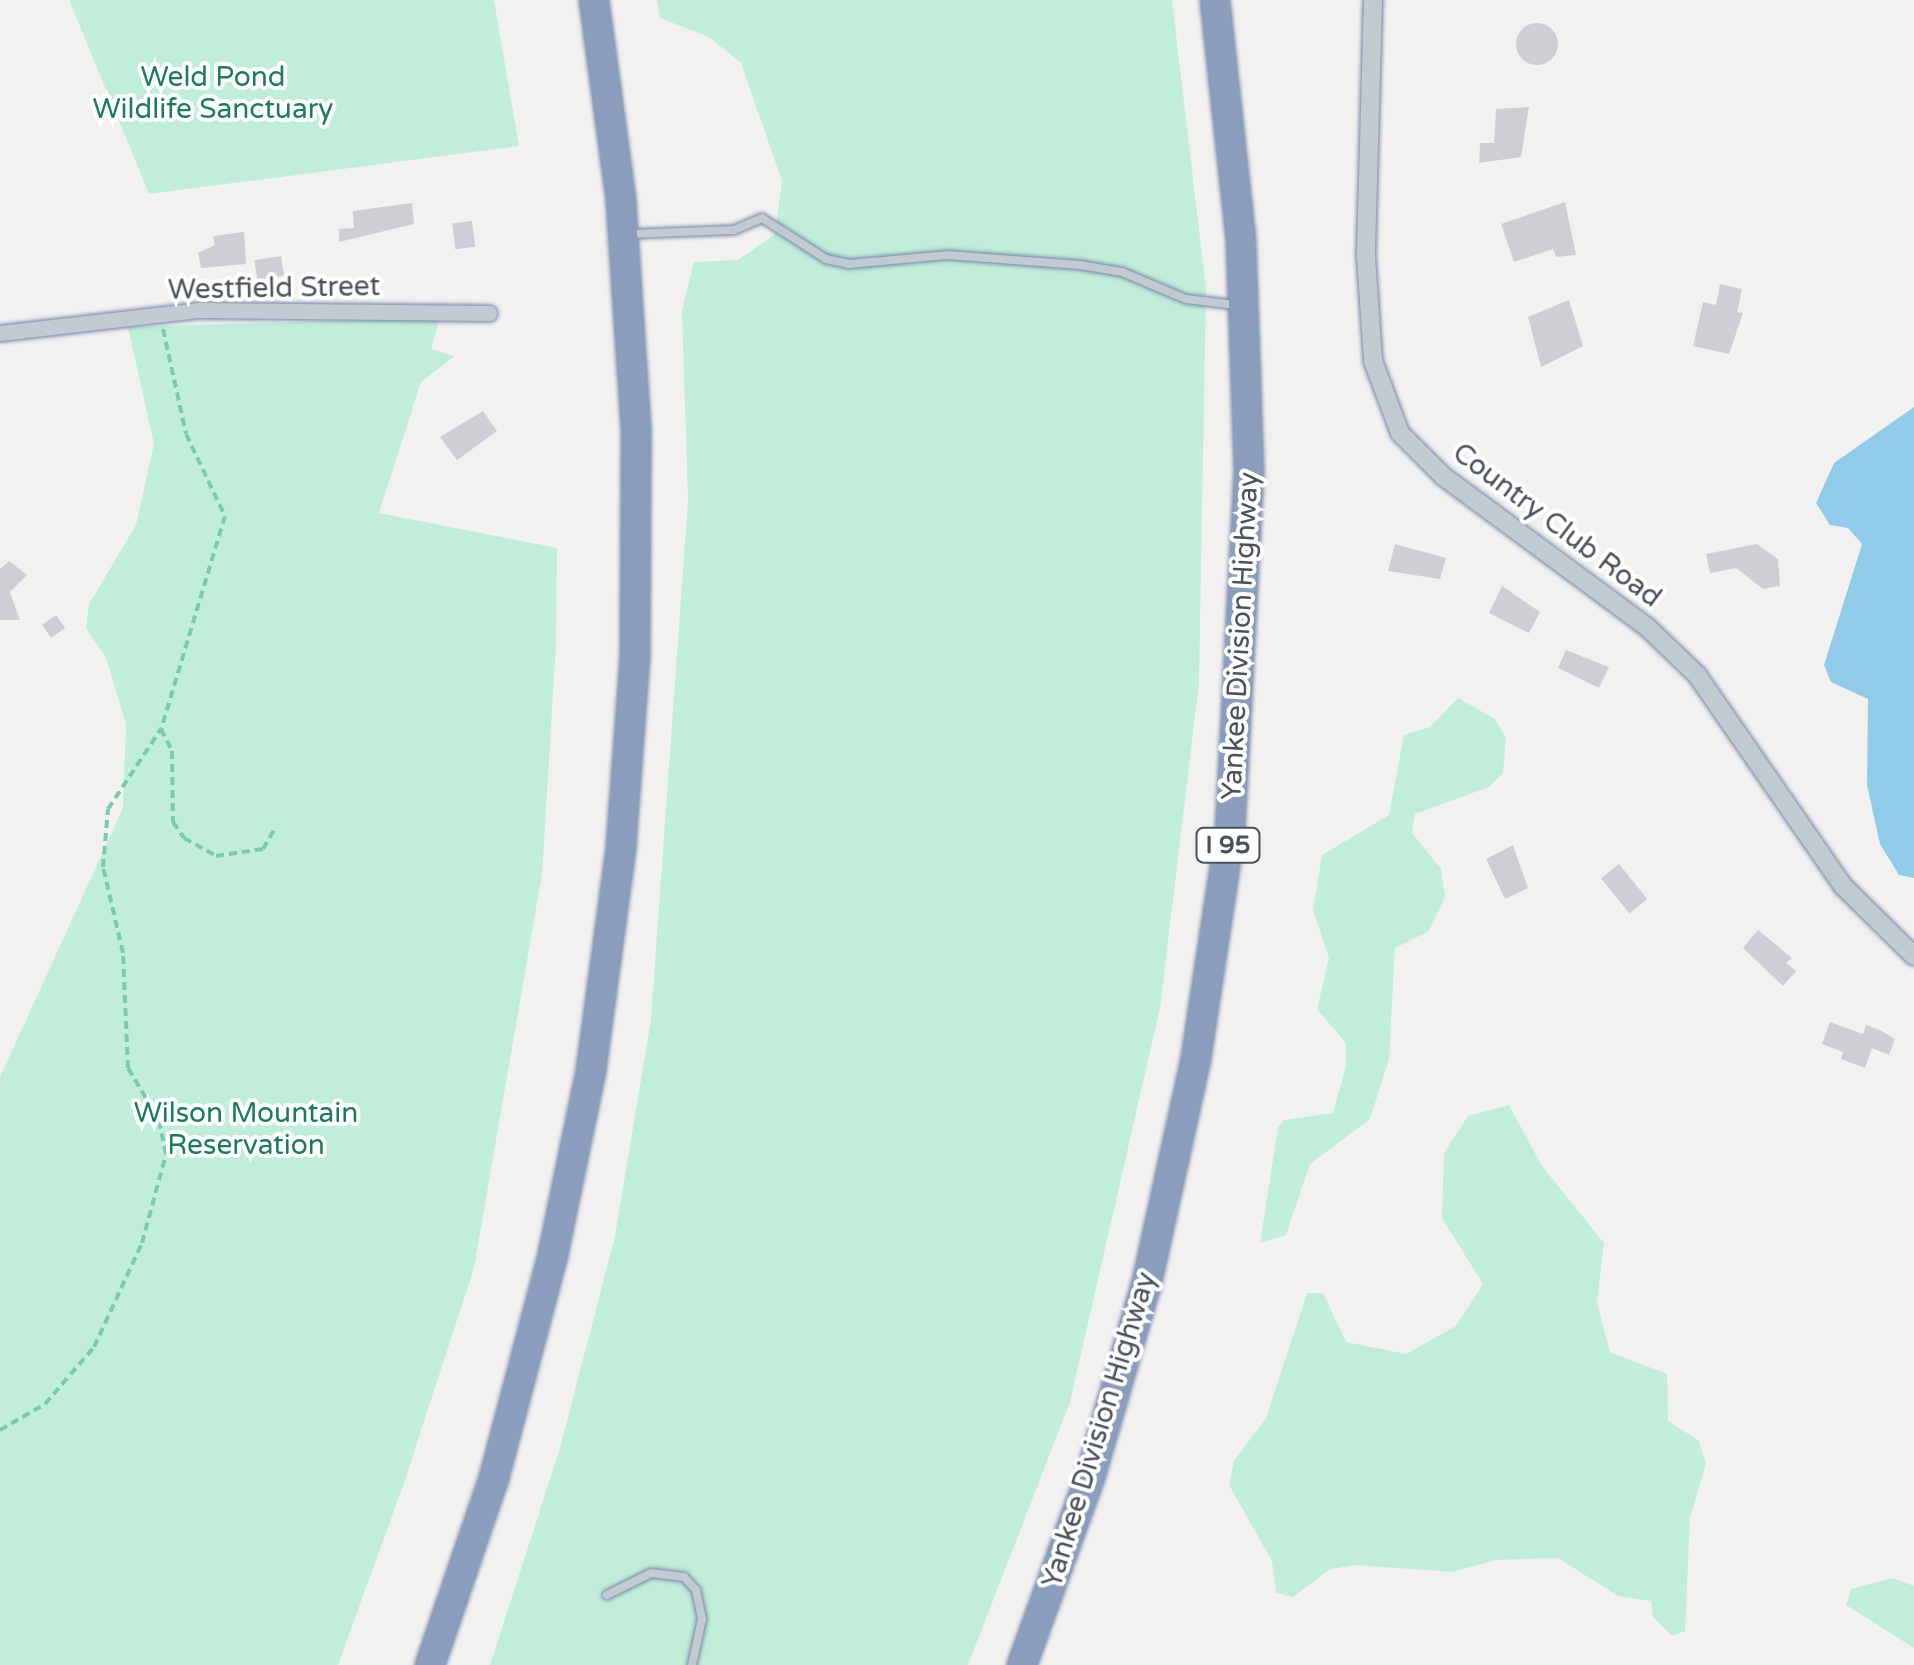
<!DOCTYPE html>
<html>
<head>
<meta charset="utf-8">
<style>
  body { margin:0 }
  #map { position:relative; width:1914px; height:1665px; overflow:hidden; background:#f3f1f0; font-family:"Varela Round",sans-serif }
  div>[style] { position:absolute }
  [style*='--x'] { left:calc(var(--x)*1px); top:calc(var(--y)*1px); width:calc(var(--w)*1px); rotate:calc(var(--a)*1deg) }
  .green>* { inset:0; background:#c1eed8 }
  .water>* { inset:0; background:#90cce9 }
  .building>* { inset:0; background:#cdcfd5; transform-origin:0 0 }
  .round { border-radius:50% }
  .path>* { height:4px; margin-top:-2px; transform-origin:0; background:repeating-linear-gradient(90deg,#7acbad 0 8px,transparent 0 13px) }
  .roads { filter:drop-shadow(0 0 2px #7588a9) drop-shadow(0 0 2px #7588a9) }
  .service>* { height:8px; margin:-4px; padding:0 4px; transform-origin:4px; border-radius:4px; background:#c2c9d1 }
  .minor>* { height:15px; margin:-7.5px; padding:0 7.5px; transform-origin:7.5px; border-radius:7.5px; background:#c2c9d1 }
  .tertiary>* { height:18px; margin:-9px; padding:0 9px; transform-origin:9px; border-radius:9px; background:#c2c9d1 }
  .motorway>* { height:28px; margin:-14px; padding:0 14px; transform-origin:14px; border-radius:14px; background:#8a9dbd }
  span { translate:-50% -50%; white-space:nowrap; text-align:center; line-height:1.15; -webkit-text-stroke:8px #fff; paint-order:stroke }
  .shield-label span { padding:2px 8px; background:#fff; border:2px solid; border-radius:8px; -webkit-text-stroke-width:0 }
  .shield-label { font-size:25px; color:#49515d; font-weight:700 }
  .park-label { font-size:28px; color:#1b7d58 }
  .street-label { font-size:28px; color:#49515d }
</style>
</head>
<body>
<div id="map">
  <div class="green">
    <div style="clip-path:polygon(69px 0,494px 0,519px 146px,149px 194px)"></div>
    <div style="clip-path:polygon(657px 0,1172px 0,1206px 289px,1199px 683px,1160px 1008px,1070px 1402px,968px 1665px,490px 1665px,560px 1448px,615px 1236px,651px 1020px,688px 500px,682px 311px,694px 262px,738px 260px,775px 234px,782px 181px,741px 63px,709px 37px,660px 18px)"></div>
    <div style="clip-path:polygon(440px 318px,431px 349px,455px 356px,421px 382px,379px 513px,557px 548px,556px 646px,542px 874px,474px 1268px,403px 1486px,338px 1665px,0 1665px,0 1077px,123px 808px,126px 724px,106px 658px,86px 628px,89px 604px,136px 525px,154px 444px,128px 327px)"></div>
    <div style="clip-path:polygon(1458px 698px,1495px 719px,1506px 738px,1503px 773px,1489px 787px,1415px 814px,1412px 833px,1441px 869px,1445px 897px,1429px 931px,1395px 948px,1389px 1059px,1370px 1119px,1310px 1164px,1286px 1235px,1260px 1243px,1278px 1128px,1284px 1120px,1333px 1113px,1346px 1066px,1346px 1043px,1317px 1009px,1329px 958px,1313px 910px,1322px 855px,1389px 815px,1404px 735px,1430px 727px)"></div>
    <div style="clip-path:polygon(1509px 1105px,1542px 1166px,1604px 1243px,1597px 1303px,1610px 1352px,1667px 1374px,1668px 1421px,1698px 1440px,1706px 1463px,1690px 1518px,1685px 1631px,1672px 1636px,1653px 1617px,1651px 1601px,1618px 1596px,1558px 1558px,1496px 1560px,1452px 1572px,1356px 1565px,1330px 1569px,1293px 1597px,1276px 1593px,1272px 1561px,1229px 1485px,1234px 1461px,1266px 1418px,1307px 1293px,1323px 1293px,1346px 1342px,1406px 1354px,1456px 1326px,1483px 1284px,1442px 1218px,1444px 1153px,1468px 1116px)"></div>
    <div style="clip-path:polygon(1893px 1578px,1914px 1586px,1914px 1648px,1846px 1605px,1851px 1589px)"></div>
  </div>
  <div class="water">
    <div style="clip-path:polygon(1914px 407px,1914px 878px,1899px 875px,1880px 844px,1867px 785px,1868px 699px,1831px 682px,1824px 665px,1862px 544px,1848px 528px,1830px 525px,1816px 503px,1834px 463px)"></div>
  </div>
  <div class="building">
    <div class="round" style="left:1516px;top:23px;width:42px;height:42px"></div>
    <div style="clip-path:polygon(1529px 107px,1521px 157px,1479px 163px,1480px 143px,1494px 143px,1496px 109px)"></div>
    <div style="clip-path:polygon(1565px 202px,1576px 255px,1556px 257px,1553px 249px,1514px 262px,1501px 224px)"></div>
    <div style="clip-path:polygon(412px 203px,414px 224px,339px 242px,339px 229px,354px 228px,353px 211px)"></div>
    <div style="left:472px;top:221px;width:26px;height:20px;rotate:83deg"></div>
    <div style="clip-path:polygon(244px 232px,246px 264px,201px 268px,198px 253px,215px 245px,213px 236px)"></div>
    <div style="left:281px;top:256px;width:20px;height:27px;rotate:81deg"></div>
    <div style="clip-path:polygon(1720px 284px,1742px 289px,1737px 312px,1743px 313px,1729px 354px,1693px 346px,1703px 302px,1716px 305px)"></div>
    <div style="clip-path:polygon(1569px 300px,1583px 346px,1541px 367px,1528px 317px)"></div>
    <div style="clip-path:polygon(483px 411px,497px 431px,457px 460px,440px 437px)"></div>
    <div style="clip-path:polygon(1395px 544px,1446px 558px,1440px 579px,1388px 571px)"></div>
    <div style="clip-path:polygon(1757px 544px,1778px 559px,1780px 586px,1763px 589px,1736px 568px,1710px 573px,1706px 554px)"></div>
    <div style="clip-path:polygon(9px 561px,27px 575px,10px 592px,20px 620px,0 620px,0 569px)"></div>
    <div style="clip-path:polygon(1502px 586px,1540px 612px,1529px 633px,1489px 613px)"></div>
    <div style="left:56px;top:615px;width:16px;height:17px;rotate:55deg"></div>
    <div style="clip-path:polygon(1566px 650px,1609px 667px,1599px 688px,1558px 668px)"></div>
    <div style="clip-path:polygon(1513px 845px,1528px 888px,1505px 899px,1486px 859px)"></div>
    <div style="left:1619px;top:864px;width:45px;height:23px;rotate:51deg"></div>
    <div style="clip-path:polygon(1758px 930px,1792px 958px,1786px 963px,1796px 971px,1783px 986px,1743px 948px)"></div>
    <div style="clip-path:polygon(1830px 1022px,1863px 1034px,1866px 1025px,1880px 1030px,1895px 1039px,1889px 1055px,1872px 1048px,1865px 1068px,1841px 1059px,1843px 1052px,1822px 1044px)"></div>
  </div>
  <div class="path">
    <div style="--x:163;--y:329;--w:107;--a:77.6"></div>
    <div style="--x:186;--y:434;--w:91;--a:64.6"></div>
    <div style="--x:225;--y:516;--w:222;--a:106.7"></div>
    <div style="--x:161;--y:729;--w:25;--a:63"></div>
    <div style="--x:172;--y:751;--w:71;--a:89.2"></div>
    <div style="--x:173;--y:822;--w:19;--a:55"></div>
    <div style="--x:184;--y:838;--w:37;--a:29"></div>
    <div style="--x:216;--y:856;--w:48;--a:-8.5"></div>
    <div style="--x:263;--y:849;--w:22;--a:-60"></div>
    <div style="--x:0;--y:1430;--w:52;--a:-30"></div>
    <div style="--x:45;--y:1404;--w:75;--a:-49.3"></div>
    <div style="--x:94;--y:1347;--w:115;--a:-65.2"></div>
    <div style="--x:142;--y:1243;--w:92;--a:-74.9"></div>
    <div style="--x:166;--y:1154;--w:35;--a:-102"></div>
    <div style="--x:159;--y:1120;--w:61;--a:-120.8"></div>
    <div style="--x:128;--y:1068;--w:115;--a:-92.5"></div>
    <div style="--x:123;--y:953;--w:88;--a:-103.1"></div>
    <div style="--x:103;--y:867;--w:58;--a:-85.1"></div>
    <div style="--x:108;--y:809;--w:96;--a:-56.5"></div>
  </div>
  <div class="roads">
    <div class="service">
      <div style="--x:629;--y:234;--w:105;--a:-2.2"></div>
      <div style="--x:734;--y:230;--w:30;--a:-23"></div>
      <div style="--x:762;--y:218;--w:76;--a:32.6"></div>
      <div style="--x:826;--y:259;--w:24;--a:12"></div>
      <div style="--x:849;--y:264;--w:98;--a:-5.2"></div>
      <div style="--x:947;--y:255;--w:133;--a:4.3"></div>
      <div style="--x:1080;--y:265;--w:43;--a:9.5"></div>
      <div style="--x:1122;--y:272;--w:69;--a:22.9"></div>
      <div style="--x:1186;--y:299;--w:50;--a:6.8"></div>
      <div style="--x:607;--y:1595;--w:49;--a:-26.6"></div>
      <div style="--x:651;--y:1573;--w:33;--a:7"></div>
      <div style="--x:684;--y:1577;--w:18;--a:47"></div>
      <div style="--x:696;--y:1590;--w:30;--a:78"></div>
      <div style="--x:702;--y:1619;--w:47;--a:102.3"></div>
    </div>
    <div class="minor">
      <div style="--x:0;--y:333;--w:199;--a:-6.6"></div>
      <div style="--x:198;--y:310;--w:291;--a:0.6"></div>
    </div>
    <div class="tertiary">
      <div style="--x:1373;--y:0;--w:257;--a:91.6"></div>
      <div style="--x:1366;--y:257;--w:104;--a:86.1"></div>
      <div style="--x:1373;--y:361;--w:77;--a:69.4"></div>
      <div style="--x:1400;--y:433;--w:61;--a:45"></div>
      <div style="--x:1443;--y:476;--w:254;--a:36.5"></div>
      <div style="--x:1647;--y:627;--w:69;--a:43.8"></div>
      <div style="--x:1697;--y:675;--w:258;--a:55.3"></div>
      <div style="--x:1844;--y:887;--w:98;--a:44.6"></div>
    </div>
    <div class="motorway">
      <div style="--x:430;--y:1665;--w:198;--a:-71.1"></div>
      <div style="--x:494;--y:1478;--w:227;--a:-75.2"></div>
      <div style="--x:552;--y:1259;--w:193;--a:-78.3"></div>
      <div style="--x:591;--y:1070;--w:225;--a:-82.3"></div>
      <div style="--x:621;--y:847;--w:192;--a:-85.8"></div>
      <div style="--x:635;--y:656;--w:228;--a:-89.7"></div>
      <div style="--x:636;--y:428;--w:228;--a:-93.8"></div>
      <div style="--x:621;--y:200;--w:202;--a:-97.7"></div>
      <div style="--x:1022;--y:1665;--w:200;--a:-70.1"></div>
      <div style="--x:1090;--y:1477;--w:199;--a:-73.7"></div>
      <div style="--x:1146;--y:1286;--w:233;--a:-77.6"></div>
      <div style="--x:1196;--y:1058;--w:229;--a:-81.4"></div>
      <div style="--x:1230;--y:832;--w:361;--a:-87"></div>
      <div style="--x:1249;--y:472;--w:232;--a:-92"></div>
      <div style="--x:1241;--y:240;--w:241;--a:-96.2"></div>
    </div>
  </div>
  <div class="shield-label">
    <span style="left:1228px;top:845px">I 95</span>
  </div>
  <div class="park-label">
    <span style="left:213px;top:93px">Weld Pond<br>Wildlife Sanctuary</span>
    <span style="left:246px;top:1129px">Wilson Mountain<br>Reservation</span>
  </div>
  <div class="street-label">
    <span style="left:274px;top:288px;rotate:-1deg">Westfield Street</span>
    <span style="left:1557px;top:525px;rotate:37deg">Country Club Road</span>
    <span style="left:1240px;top:636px;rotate:-87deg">Yankee Division Highway</span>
    <span style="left:1099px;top:1430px;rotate:-73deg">Yankee Division Highway</span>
  </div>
</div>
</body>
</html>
